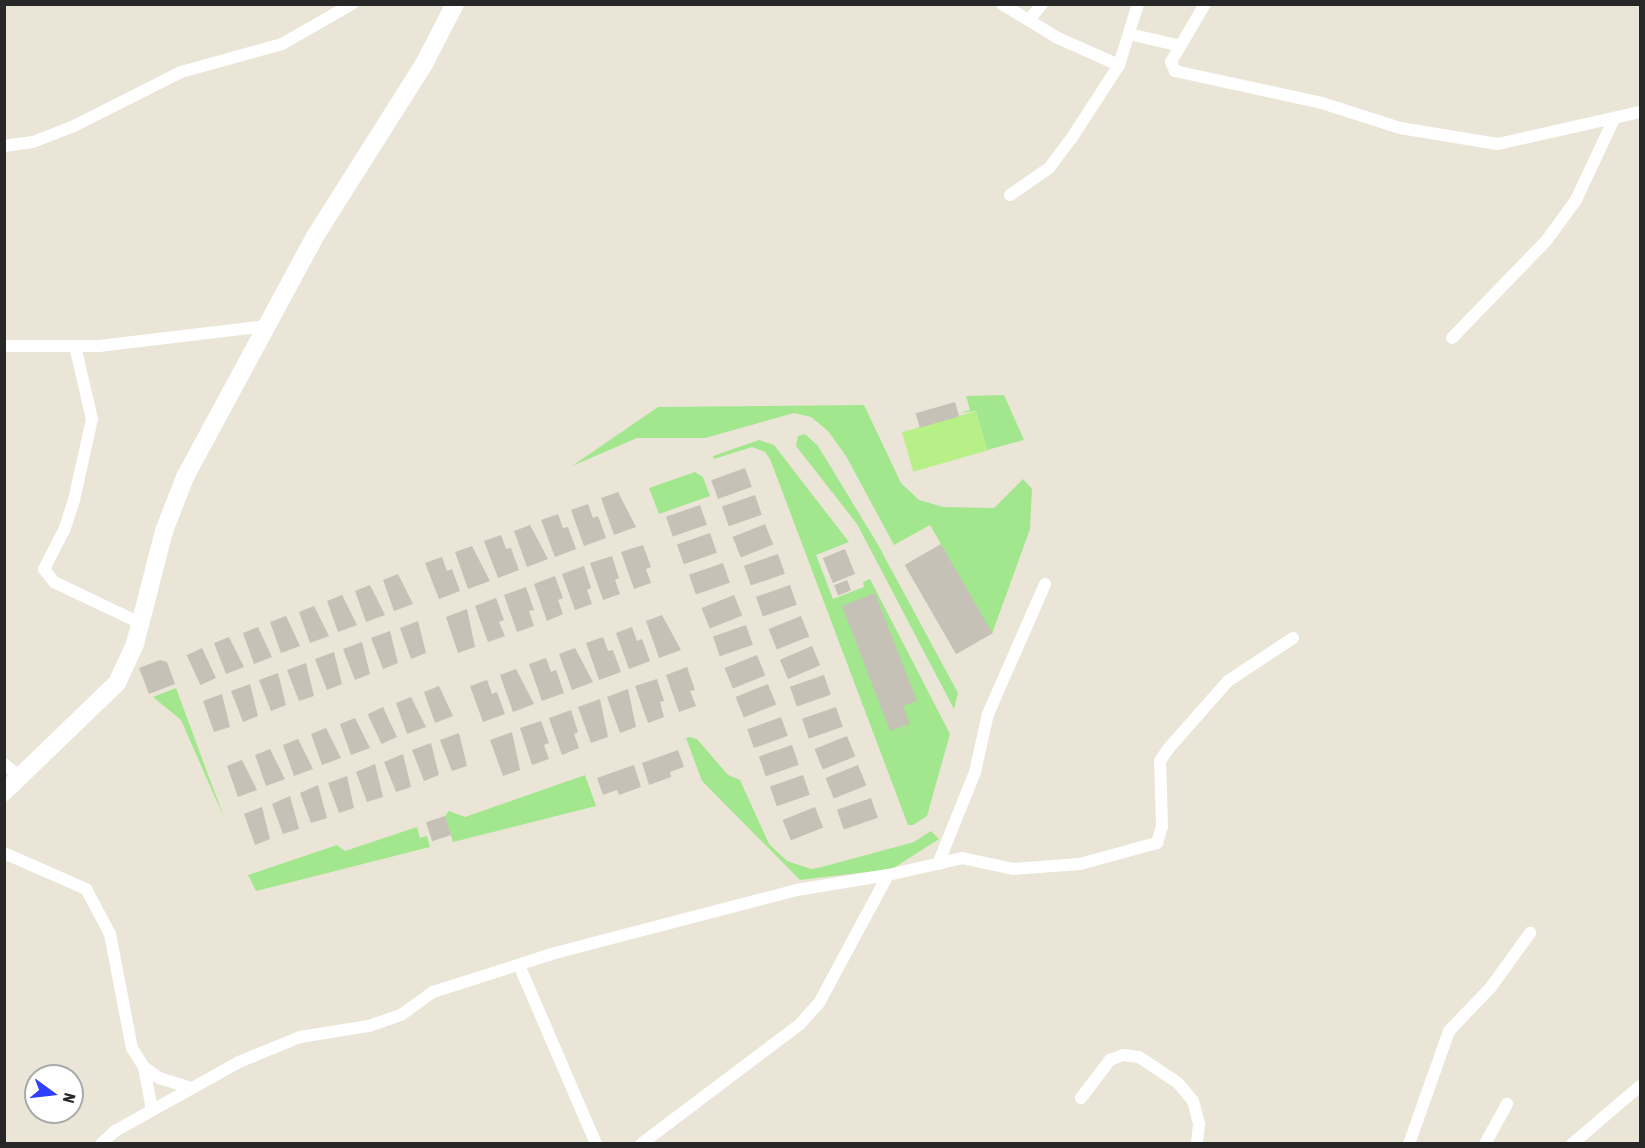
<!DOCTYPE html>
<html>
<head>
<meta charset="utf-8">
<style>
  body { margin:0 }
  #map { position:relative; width:1645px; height:1148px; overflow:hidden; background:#ebe5d7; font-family:"Asap Condensed",sans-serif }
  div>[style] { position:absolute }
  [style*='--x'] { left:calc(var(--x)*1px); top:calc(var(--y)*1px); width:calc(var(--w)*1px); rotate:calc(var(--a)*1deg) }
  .green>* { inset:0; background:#a2e78e }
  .pitch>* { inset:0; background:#b8f088; transform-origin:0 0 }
  .building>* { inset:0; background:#c6c1b7; transform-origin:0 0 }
  .street>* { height:12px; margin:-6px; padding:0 6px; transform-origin:6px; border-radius:6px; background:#fff }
  .secondary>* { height:18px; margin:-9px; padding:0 9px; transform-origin:9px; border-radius:9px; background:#fff }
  span { translate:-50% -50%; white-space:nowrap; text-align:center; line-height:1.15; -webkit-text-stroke:4.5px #fff; paint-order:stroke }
  .frame { position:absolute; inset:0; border:6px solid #272727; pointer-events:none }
  .north { position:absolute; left:24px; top:1064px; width:60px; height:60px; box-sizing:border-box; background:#fff; border:2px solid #a9a9a9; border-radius:50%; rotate:105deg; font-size:16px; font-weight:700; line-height:24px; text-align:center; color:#272727 }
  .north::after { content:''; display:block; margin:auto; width:21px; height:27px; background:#303eff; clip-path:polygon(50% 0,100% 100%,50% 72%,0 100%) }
</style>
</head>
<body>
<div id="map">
  <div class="green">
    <div style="clip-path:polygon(1004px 395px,1024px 440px,987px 450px,976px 411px,958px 413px,970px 410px,966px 396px)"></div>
    <div style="clip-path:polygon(864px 405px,901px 483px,919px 500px,943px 507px,994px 508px,1023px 479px,1032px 489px,1030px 529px,992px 634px,930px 525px,894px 545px,846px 456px,828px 431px,811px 417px,794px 413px,705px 438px,637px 438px,572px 466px,658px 407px)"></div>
    <div style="clip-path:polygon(805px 434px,818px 446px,877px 543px,958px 693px,954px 709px,857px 524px,796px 446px,798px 436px)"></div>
    <div style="clip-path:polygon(759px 440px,774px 445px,849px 542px,816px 555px,833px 599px,864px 587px,863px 582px,870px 579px,950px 734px,927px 816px,913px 825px,908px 825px,770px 459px,765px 452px,752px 447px,714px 459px,713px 456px)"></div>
    <div style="clip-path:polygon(695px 472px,703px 477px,710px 496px,659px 514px,649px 488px)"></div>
    <div style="clip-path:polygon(176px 688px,203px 761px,225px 820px,181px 720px,153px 697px)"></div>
    <div style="clip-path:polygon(690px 737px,697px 739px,728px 775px,740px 780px,769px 844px,787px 861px,811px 869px,822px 867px,914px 842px,931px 831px,939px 839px,892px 869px,800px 880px,702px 781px,686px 738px)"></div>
    <div style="clip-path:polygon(585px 775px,596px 806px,453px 842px,445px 816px,449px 811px,465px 817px)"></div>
    <div style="clip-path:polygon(417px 827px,420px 838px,427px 836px,430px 847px,256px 891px,248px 875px,337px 845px,345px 851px)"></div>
  </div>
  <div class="pitch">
    <div style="left:976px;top:411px;width:41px;height:77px;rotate:74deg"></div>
  </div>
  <div class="building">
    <div style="left:955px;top:402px;width:15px;height:41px;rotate:74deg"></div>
    <div style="left:745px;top:468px;width:20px;height:36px;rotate:70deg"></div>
    <div style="clip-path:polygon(618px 492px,636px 527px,614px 535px,601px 498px)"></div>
    <div style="left:755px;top:495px;width:21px;height:35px;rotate:71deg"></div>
    <div style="clip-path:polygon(588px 504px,593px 518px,598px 516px,606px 538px,584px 546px,571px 510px)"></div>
    <div style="left:700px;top:505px;width:21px;height:36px;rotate:71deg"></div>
    <div style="clip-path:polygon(558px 514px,563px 528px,568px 527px,576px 549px,555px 557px,541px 520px)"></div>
    <div style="left:765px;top:524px;width:22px;height:35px;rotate:68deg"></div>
    <div style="clip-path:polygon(530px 525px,548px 559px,527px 567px,514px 531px)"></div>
    <div style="left:710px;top:533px;width:21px;height:35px;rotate:71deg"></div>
    <div style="clip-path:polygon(501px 535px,506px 549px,511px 548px,519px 570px,498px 578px,484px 541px)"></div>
    <div style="left:941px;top:544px;width:103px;height:42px;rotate:60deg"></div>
    <div style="clip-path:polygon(643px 545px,651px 567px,646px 569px,651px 583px,634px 589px,621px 552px)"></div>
    <div style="clip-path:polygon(472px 546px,490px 581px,468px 589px,455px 552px)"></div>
    <div style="left:845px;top:549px;width:27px;height:24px;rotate:68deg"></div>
    <div style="left:778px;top:554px;width:21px;height:36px;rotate:71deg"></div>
    <div style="clip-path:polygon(612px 556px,619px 578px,615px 580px,620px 594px,603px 600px,590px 563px)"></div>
    <div style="clip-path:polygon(442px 557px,447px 571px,452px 569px,460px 591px,439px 599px,425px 563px)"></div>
    <div style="left:723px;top:563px;width:21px;height:36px;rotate:71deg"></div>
    <div style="clip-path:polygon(584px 566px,591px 588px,587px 590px,592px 604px,575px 610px,562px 574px)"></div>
    <div style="clip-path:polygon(398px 574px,413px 604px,394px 611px,383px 580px)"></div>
    <div style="clip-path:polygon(555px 576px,563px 598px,558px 600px,563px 614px,547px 621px,534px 584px)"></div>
    <div style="left:847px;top:580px;width:11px;height:14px;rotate:68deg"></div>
    <div style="clip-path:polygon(370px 585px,385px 615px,366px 622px,355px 591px)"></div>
    <div style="left:790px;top:585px;width:21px;height:36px;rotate:71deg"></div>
    <div style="clip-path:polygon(526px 587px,534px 610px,529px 611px,534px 626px,517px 632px,504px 595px)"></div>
    <div style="clip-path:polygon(875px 593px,917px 701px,903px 706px,910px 724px,890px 731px,842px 606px)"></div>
    <div style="clip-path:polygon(342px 595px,357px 625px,338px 632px,327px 601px)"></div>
    <div style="left:734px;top:595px;width:22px;height:35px;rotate:68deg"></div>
    <div style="clip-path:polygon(496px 598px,504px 620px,499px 622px,505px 636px,488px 642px,475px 606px)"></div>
    <div style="clip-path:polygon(314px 606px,329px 636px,310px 643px,299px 612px)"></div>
    <div style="clip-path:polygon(467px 609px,475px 647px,458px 653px,446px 617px)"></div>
    <div style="clip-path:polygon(662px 615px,681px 650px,659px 658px,646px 621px)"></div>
    <div style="clip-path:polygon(286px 616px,300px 646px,281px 653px,270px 622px)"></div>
    <div style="left:801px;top:616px;width:22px;height:35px;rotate:68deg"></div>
    <div style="clip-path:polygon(418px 621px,426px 653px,411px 659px,400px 628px)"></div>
    <div style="left:746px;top:625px;width:21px;height:35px;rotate:71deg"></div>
    <div style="clip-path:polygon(258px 627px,272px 657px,254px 664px,243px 633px)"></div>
    <div style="clip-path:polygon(632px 627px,637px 641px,642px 639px,650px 661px,629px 669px,616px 633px)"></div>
    <div style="clip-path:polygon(390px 631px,398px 663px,383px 669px,371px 638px)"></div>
    <div style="clip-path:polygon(229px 637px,244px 667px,226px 674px,214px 643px)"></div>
    <div style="clip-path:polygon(603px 637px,608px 651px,613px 650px,621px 672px,599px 680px,586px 643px)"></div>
    <div style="clip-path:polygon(362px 642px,370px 674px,355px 680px,343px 649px)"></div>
    <div style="left:812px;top:646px;width:21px;height:35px;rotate:67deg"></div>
    <div style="left:202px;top:648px;width:33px;height:17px;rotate:65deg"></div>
    <div style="clip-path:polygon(575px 648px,593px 682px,572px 690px,559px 654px)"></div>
    <div style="clip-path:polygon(334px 652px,342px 684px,327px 690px,315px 659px)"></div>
    <div style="left:757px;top:655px;width:22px;height:35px;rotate:68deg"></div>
    <div style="clip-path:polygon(546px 658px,551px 672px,556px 670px,564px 693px,542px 701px,529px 664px)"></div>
    <div style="clip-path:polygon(160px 660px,167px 662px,175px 684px,149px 694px,139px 668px)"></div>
    <div style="clip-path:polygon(306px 663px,314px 696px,299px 701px,287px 670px)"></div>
    <div style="clip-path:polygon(687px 667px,695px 690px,690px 691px,696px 706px,679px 712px,666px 675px)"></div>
    <div style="clip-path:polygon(516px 669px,534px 704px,513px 712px,500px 675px)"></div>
    <div style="clip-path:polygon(278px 673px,286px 705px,271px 711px,259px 680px)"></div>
    <div style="left:824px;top:675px;width:21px;height:36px;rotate:71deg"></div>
    <div style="clip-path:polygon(657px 679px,664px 701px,660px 702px,664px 717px,648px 723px,635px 686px)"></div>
    <div style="clip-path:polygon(487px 680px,492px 694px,497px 692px,505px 714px,483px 722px,470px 686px)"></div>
    <div style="clip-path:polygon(250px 684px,258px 716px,243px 722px,231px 691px)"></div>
    <div style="left:768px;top:684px;width:22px;height:35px;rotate:68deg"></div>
    <div style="clip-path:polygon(439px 686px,453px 716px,435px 723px,424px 692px)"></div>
    <div style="clip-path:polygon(628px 689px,636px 727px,620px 733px,607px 697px)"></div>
    <div style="clip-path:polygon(222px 694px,230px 727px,214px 732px,203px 701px)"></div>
    <div style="clip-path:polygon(411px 697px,426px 727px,407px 734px,396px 703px)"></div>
    <div style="clip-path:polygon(600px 699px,608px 737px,591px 743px,578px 707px)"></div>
    <div style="left:383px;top:707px;width:33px;height:17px;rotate:65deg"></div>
    <div style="left:836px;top:707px;width:21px;height:36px;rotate:71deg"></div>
    <div style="clip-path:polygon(571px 710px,578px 732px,574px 734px,579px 748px,562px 755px,549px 718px)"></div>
    <div style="left:781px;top:717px;width:20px;height:36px;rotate:70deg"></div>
    <div style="clip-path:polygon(355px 718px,370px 748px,351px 755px,340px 724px)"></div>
    <div style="clip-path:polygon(541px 721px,549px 743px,544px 745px,549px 759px,532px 765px,520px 728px)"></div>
    <div style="clip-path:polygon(326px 728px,341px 758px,322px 765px,311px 734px)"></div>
    <div style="clip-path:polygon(512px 732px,520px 770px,503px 776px,490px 740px)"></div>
    <div style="clip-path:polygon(459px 733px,467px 766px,452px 771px,440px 740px)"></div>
    <div style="left:847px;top:736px;width:22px;height:35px;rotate:68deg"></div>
    <div style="clip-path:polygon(298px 739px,313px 769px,294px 776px,283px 745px)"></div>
    <div style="clip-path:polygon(431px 743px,439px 775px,424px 781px,412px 750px)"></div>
    <div style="left:792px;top:745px;width:21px;height:35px;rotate:71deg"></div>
    <div style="clip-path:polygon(270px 749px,285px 779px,266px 786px,255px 755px)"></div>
    <div style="clip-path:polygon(678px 750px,684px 767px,670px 772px,671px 777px,649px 785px,642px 763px)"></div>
    <div style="clip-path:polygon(403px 754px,411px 787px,396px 792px,384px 762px)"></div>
    <div style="clip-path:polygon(242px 760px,257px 790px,238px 797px,227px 766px)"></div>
    <div style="clip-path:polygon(375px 764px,383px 797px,367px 802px,356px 772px)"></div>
    <div style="clip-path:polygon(634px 765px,641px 787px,619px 795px,617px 790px,603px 795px,597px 778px)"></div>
    <div style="left:858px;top:765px;width:22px;height:35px;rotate:68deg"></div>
    <div style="left:803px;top:775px;width:21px;height:35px;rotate:71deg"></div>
    <div style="clip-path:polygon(347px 776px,354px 808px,339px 813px,328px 783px)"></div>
    <div style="clip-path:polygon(318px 785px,327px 818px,311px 823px,300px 793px)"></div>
    <div style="clip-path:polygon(290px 796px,299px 829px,283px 834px,272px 804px)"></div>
    <div style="left:871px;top:798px;width:21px;height:36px;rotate:71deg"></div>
    <div style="clip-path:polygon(262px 807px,270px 839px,255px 845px,244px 814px)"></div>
    <div style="left:815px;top:807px;width:22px;height:35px;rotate:68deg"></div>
    <div style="left:445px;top:816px;width:20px;height:20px;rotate:72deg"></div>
  </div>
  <div class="street">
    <div style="--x:1002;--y:4;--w:66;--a:31.3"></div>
    <div style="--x:1058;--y:38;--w:67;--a:23.9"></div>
    <div style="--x:1205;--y:4;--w:67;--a:120.4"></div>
    <div style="--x:1171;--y:62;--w:10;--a:66"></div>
    <div style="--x:1175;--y:71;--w:150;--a:12.3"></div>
    <div style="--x:1322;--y:103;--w:82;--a:17.8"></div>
    <div style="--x:1400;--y:128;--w:99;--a:9.3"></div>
    <div style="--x:1498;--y:144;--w:146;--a:-12.7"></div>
    <div style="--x:1029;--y:20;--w:21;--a:-51"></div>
    <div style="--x:1129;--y:34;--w:53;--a:13"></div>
    <div style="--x:4;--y:146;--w:29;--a:-8"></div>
    <div style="--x:33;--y:142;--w:44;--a:-21.3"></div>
    <div style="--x:74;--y:126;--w:120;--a:-26.8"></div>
    <div style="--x:181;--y:72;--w:105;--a:-15.5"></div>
    <div style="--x:282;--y:44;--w:81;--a:-29.7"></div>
    <div style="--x:1010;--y:195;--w:47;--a:-34.7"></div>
    <div style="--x:1049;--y:168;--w:36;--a:-53"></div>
    <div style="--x:1071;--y:139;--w:88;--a:-57"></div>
    <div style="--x:1119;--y:65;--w:64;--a:-72.7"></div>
    <div style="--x:1452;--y:338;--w:135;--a:-45.9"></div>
    <div style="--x:1546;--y:241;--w:51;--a:-53.8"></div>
    <div style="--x:1576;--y:200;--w:89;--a:-64.9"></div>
    <div style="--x:4;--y:346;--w:95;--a:0"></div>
    <div style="--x:99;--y:346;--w:169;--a:-6.8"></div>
    <div style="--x:75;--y:346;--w:75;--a:76.9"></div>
    <div style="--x:92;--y:419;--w:83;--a:102.5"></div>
    <div style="--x:74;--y:500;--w:32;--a:108"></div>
    <div style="--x:64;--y:530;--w:44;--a:117.1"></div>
    <div style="--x:44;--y:569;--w:16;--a:52"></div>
    <div style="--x:54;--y:582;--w:95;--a:25.5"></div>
    <div style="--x:4;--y:764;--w:19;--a:39"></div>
    <div style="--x:4;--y:853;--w:90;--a:23.7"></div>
    <div style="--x:86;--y:889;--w:51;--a:61.9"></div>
    <div style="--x:110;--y:934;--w:116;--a:79.1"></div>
    <div style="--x:132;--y:1048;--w:22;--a:58"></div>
    <div style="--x:144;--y:1067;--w:19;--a:36"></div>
    <div style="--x:159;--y:1078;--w:34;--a:17"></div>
    <div style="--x:938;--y:864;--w:99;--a:-68.1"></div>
    <div style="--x:975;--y:772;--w:59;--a:-77.4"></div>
    <div style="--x:988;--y:714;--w:142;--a:-66.3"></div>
    <div style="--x:519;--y:965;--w:195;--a:66.7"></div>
    <div style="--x:144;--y:1067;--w:44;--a:79.5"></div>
    <div style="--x:1081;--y:1098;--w:48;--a:-52.7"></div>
    <div style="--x:1110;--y:1060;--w:14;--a:-21"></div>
    <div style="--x:1123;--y:1055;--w:16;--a:7"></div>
    <div style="--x:1139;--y:1057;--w:47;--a:33.7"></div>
    <div style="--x:1178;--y:1083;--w:23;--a:50"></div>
    <div style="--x:1193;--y:1101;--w:24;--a:75"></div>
    <div style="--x:1199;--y:1124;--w:20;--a:96"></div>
    <div style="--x:101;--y:1144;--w:19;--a:-43"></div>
    <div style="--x:115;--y:1131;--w:142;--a:-29.1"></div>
    <div style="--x:239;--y:1062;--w:66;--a:-22.3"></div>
    <div style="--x:300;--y:1037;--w:70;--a:-9.1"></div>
    <div style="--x:369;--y:1026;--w:34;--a:-19"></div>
    <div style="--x:401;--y:1015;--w:39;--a:-36"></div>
    <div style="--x:433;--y:992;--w:128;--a:-17.7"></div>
    <div style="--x:555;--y:953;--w:250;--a:-14.6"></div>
    <div style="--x:797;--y:890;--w:92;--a:-9.4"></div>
    <div style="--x:888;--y:875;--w:76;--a:-12.9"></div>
    <div style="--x:962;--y:858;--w:52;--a:12.2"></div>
    <div style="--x:1013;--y:869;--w:67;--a:-4.3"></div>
    <div style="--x:1080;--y:864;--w:80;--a:-15.3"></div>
    <div style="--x:1157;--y:843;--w:17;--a:-73"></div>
    <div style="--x:1162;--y:827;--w:66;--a:-91.7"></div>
    <div style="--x:1160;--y:761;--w:14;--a:-56"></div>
    <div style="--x:1168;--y:749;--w:91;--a:-48.6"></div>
    <div style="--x:1228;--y:681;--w:78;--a:-33.5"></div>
    <div style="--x:641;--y:1144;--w:199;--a:-37"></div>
    <div style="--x:800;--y:1024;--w:28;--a:-48"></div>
    <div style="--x:819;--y:1003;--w:145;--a:-61.7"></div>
    <div style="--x:1409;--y:1144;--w:120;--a:-70.5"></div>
    <div style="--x:1449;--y:1031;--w:61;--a:-46.3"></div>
    <div style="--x:1491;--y:987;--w:67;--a:-54.2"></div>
    <div style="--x:1485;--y:1144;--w:46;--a:-61.2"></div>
    <div style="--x:1572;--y:1144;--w:89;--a:-40.5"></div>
  </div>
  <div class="secondary">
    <div style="--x:4;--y:792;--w:157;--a:-44"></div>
    <div style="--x:117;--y:683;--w:43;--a:-65.2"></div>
    <div style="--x:135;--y:644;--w:117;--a:-75.6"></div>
    <div style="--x:164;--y:531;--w:58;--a:-68.7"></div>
    <div style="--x:185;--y:477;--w:272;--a:-61.6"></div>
    <div style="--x:314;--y:238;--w:206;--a:-57.7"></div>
    <div style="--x:424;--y:64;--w:68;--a:-62.7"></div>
  </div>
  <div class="frame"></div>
  <div class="north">N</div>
</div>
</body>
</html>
